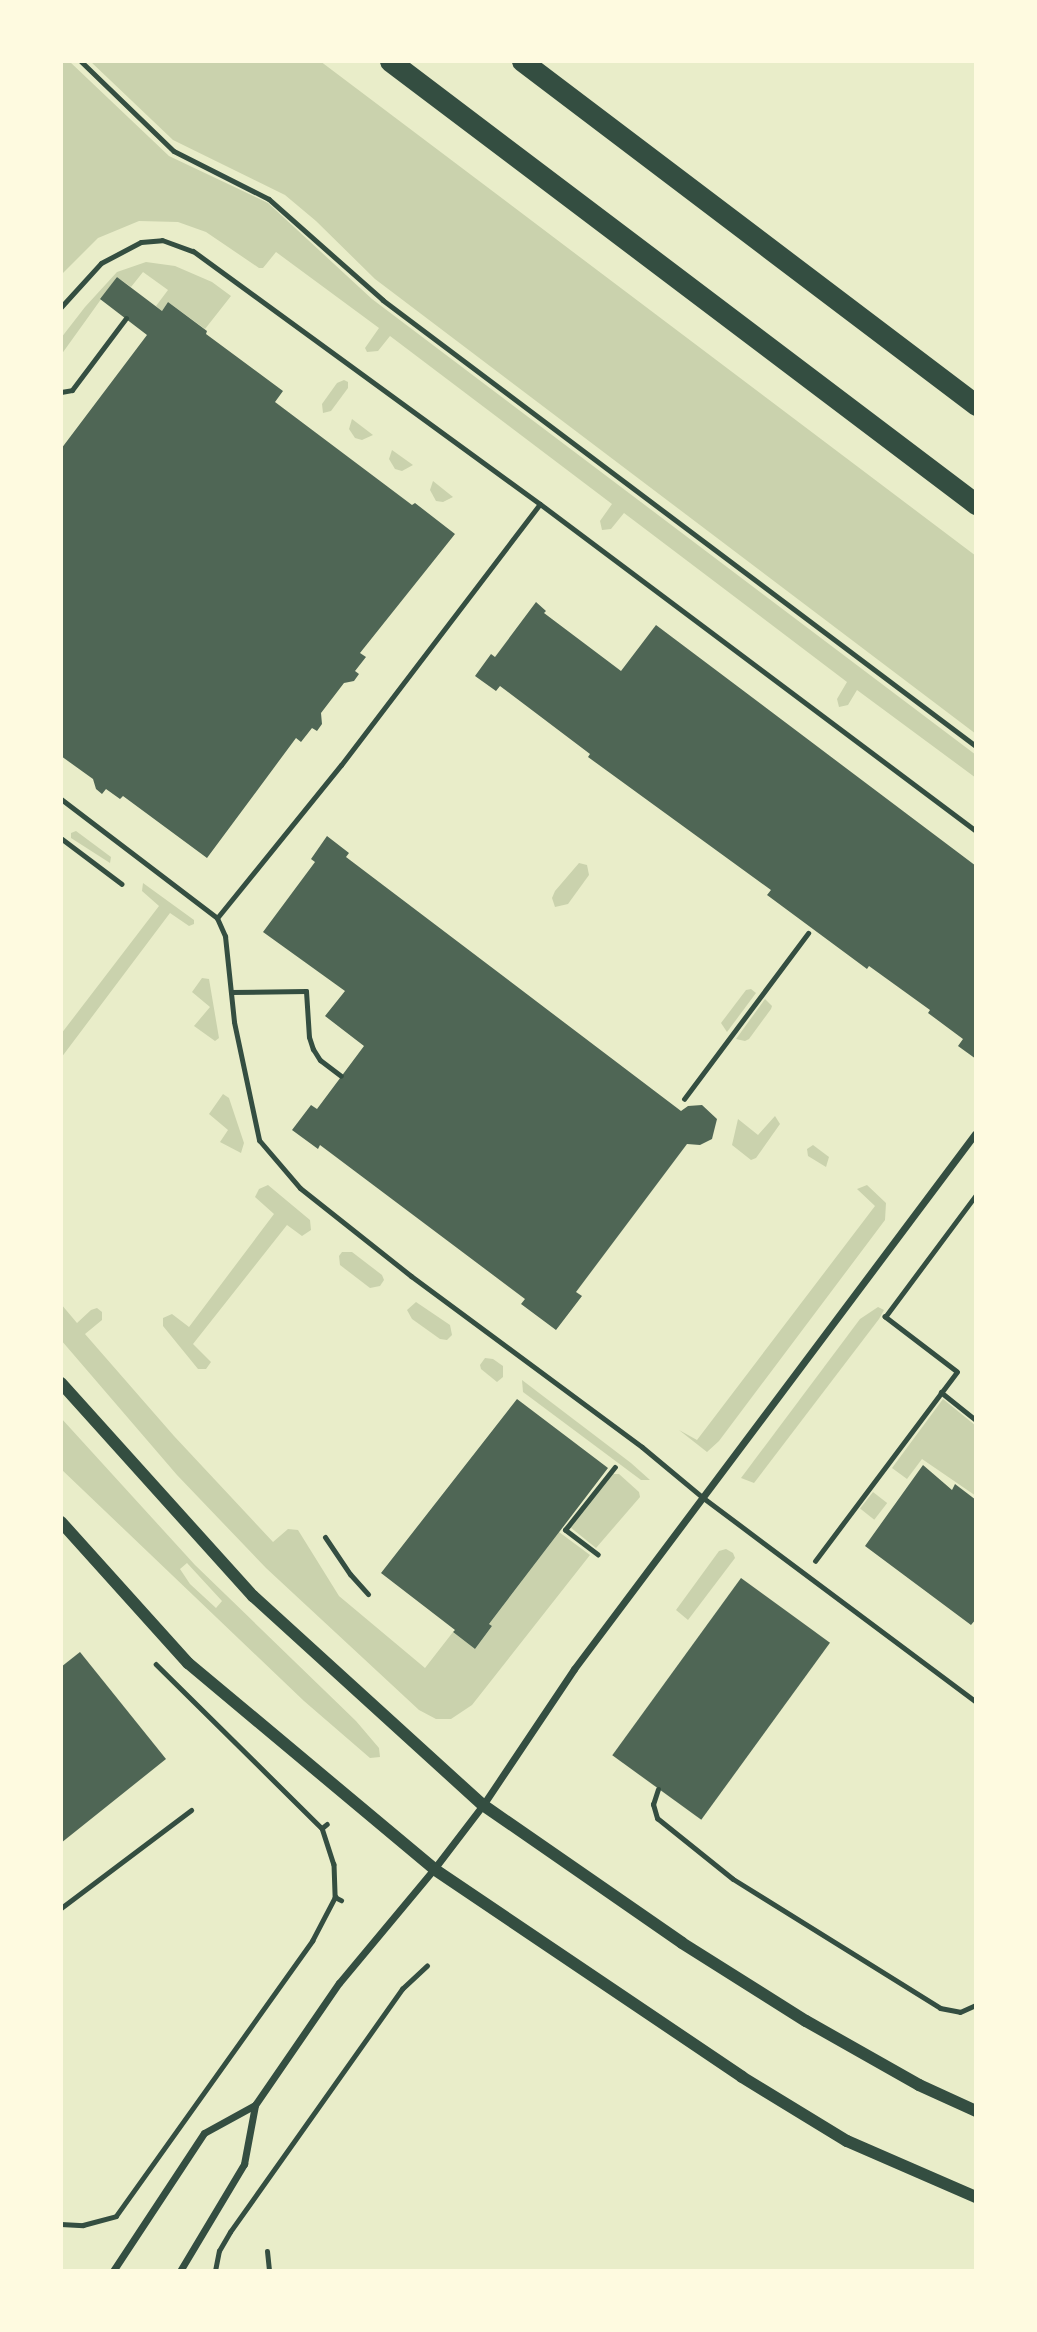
<!DOCTYPE html>
<html>
<head>
<meta charset="utf-8">
<style>
  body { margin:0 }
  #map { position:relative; width:1037px; height:2332px; overflow:hidden; background:#e9edc9; font-family:"Noto Sans",sans-serif }
  div>[style] { position:absolute }
  [style*='--x'] { left:calc(var(--x)*1px); top:calc(var(--y)*1px); width:calc(var(--w)*1px); rotate:calc(var(--a)*1deg) }
  .green>* { inset:0; background:#cad2ad; transform-origin:0 0 }
  .building>* { inset:0; background:#4f6655; transform-origin:0 0 }
  .path>* { height:4.5px; margin:-2.25px; padding:0 2.25px; transform-origin:2.25px; border-radius:2.25px; background:#344e41 }
  .service>* { height:5px; margin:-2.5px; padding:0 2.5px; transform-origin:2.5px; border-radius:2.5px; background:#344e41 }
  .minor>* { height:7px; margin:-3.5px; padding:0 3.5px; transform-origin:3.5px; border-radius:3.5px; background:#344e41 }
  .tertiary>* { height:12px; margin:-6px; padding:0 6px; transform-origin:6px; border-radius:6px; background:#344e41 }
  .motorway>* { height:21px; margin:-10.5px; padding:0 10.5px; transform-origin:10.5px; border-radius:10.5px; background:#344e41 }
  span { translate:-50% -50%; white-space:nowrap; text-align:center; line-height:1.15; -webkit-text-stroke:7px #fefae0; paint-order:stroke }
  .frame { position:absolute; inset:0; border:63px solid #fefae0; pointer-events:none }
</style>
</head>
<body>
<div id="map">
  <div class="green">
    <div style="clip-path:polygon(61px 61px,69px 61px,169px 156px,268px 203px,372px 299px,976px 755px,976px 778px,857px 690px,848px 705px,839px 707px,837px 699px,847px 682px,624px 513px,611px 529px,602px 530px,600px 521px,612px 504px,390px 336px,378px 351px,367px 352px,365px 348px,379px 328px,276px 252px,263px 268px,259px 268px,206px 232px,178px 222px,139px 221px,98px 238px,61px 275px)"></div>
    <div style="clip-path:polygon(90px 61px,320px 61px,976px 556px,976px 734px,375px 279px,316px 221px,285px 195px,173px 140px)"></div>
    <div style="clip-path:polygon(146px 262px,175px 266px,212px 282px,231px 296px,205px 329px,168px 302px,162px 311px,156px 306px,168px 290px,143px 272px,131px 287px,117px 277px,61px 355px,61px 338px,85px 307px,117px 272px)"></div>
    <div style="clip-path:polygon(344px 380px,348px 382px,348px 388px,331px 411px,323px 413px,322px 404px,337px 383px)"></div>
    <div style="clip-path:polygon(352px 419px,373px 435px,362px 440px,355px 438px,349px 429px)"></div>
    <div style="clip-path:polygon(392px 450px,413px 465px,402px 471px,395px 469px,389px 459px)"></div>
    <div style="clip-path:polygon(433px 481px,453px 497px,443px 502px,436px 501px,430px 490px)"></div>
    <div style="clip-path:polygon(76px 831px,111px 857px,110px 863px,71px 838px,71px 833px)"></div>
    <div style="clip-path:polygon(579px 863px,587px 865px,589px 875px,568px 904px,555px 907px,552px 898px,555px 891px)"></div>
    <div style="clip-path:polygon(143px 883px,194px 920px,194px 924px,189px 926px,170px 913px,61px 1058px,61px 1034px,159px 906px,142px 891px)"></div>
    <div style="clip-path:polygon(202px 978px,209px 979px,219px 1038px,215px 1041px,194px 1026px,210px 1007px,192px 992px)"></div>
    <div style="clip-path:polygon(751px 989px,756px 993px,727px 1032px,721px 1023px,746px 990px)"></div>
    <div style="clip-path:polygon(765px 999px,772px 1006px,771px 1009px,749px 1039px,745px 1041px,736px 1039px)"></div>
    <div style="clip-path:polygon(223px 1094px,229px 1098px,244px 1143px,241px 1153px,220px 1142px,228px 1130px,209px 1114px)"></div>
    <div style="clip-path:polygon(775px 1116px,780px 1124px,756px 1158px,751px 1160px,732px 1145px,738px 1119px,758px 1135px)"></div>
    <div style="clip-path:polygon(813px 1145px,829px 1157px,826px 1167px,808px 1156px,807px 1149px)"></div>
    <div style="clip-path:polygon(268px 1185px,310px 1220px,311px 1230px,302px 1236px,287px 1225px,193px 1344px,211px 1362px,206px 1369px,198px 1369px,163px 1326px,163px 1318px,172px 1314px,189px 1327px,274px 1214px,255px 1197px,259px 1189px)"></div>
    <div style="clip-path:polygon(867px 1185px,886px 1203px,885px 1220px,719px 1441px,707px 1452px,679px 1430px,697px 1440px,875px 1206px,857px 1189px)"></div>
    <div style="clip-path:polygon(342px 1252px,352px 1252px,382px 1275px,384px 1280px,380px 1286px,370px 1288px,340px 1265px,339px 1256px)"></div>
    <div style="clip-path:polygon(416px 1302px,450px 1325px,452px 1335px,447px 1340px,440px 1339px,412px 1319px,407px 1310px)"></div>
    <div style="clip-path:polygon(61px 1304px,77px 1323px,91px 1310px,97px 1308px,102px 1312px,102px 1320px,85px 1334px,174px 1436px,273px 1542px,288px 1529px,298px 1530px,339px 1596px,425px 1668px,453px 1632px,475px 1649px,492px 1626px,489px 1624px,559px 1532px,590px 1555px,472px 1705px,451px 1719px,436px 1719px,419px 1710px,266px 1568px,177px 1475px,61px 1340px)"></div>
    <div style="clip-path:polygon(878px 1307px,884px 1310px,879px 1319px,754px 1483px,741px 1478px,860px 1319px)"></div>
    <div style="clip-path:polygon(485px 1358px,493px 1359px,503px 1366px,503px 1377px,497px 1382px,481px 1369px,480px 1365px)"></div>
    <div style="clip-path:polygon(522px 1380px,631px 1463px,650px 1480px,641px 1480px,523px 1392px)"></div>
    <div style="clip-path:polygon(943px 1399px,976px 1426px,976px 1496px,922px 1459px,907px 1479px,892px 1468px)"></div>
    <div style="clip-path:polygon(evenodd,61px 1418px,195px 1565px,356px 1721px,379px 1748px,380px 1757px,370px 1758px,304px 1701px,61px 1469px,61px 1418px,187px 1563px,222px 1601px,216px 1608px,190px 1584px,180px 1569px,187px 1563px)"></div>
    <div style="clip-path:polygon(611px 1474px,619px 1474px,639px 1492px,640px 1497px,596px 1548px,570px 1527px)"></div>
    <div style="left:873px;top:1492px;width:18px;height:21px;rotate:38deg"></div>
    <div style="clip-path:polygon(726px 1549px,733px 1553px,735px 1558px,688px 1620px,676px 1610px,719px 1551px)"></div>
  </div>
  <div class="building">
    <div style="clip-path:polygon(117px 277px,162px 311px,168px 302px,207px 331px,206px 334px,283px 391px,275px 402px,412px 505px,415px 503px,455px 534px,360px 653px,366px 657px,355px 671px,359px 674px,354px 681px,344px 683px,321px 713px,322px 724px,317px 731px,312px 728px,301px 742px,296px 738px,207px 858px,123px 796px,120px 799px,106px 789px,102px 794px,96px 789px,93px 779px,61px 756px,61px 449px,147px 335px,100px 299px)"></div>
    <div style="clip-path:polygon(536px 602px,546px 611px,544px 613px,621px 671px,656px 625px,976px 866px,976px 1059px,958px 1046px,963px 1039px,928px 1013px,930px 1010px,869px 966px,867px 969px,767px 895px,771px 890px,588px 757px,590px 754px,500px 686px,496px 691px,475px 676px,491px 654px,495px 657px)"></div>
    <div style="clip-path:polygon(327px 836px,349px 853px,346px 857px,681px 1111px,688px 1106px,702px 1105px,717px 1119px,712px 1139px,700px 1145px,687px 1144px,576px 1292px,582px 1296px,556px 1330px,521px 1304px,525px 1299px,320px 1145px,318px 1149px,292px 1130px,311px 1105px,317px 1109px,364px 1046px,325px 1016px,345px 991px,263px 932px,315px 862px,311px 859px)"></div>
    <div style="clip-path:polygon(517px 1399px,608px 1468px,489px 1624px,492px 1626px,475px 1649px,453px 1632px,455px 1630px,381px 1573px)"></div>
    <div style="clip-path:polygon(923px 1465px,952px 1490px,955px 1484px,976px 1500px,976px 1619px,971px 1625px,865px 1546px)"></div>
    <div style="left:741px;top:1578px;width:110px;height:219px;rotate:36deg"></div>
    <div style="clip-path:polygon(80px 1652px,166px 1759px,61px 1843px,61px 1667px)"></div>
  </div>
  <div class="path">
    <div style="--x:81;--y:61;--w:129;--a:44.1"></div>
    <div style="--x:174;--y:151;--w:106;--a:26.8"></div>
    <div style="--x:269;--y:199;--w:152;--a:41.5"></div>
    <div style="--x:383;--y:300;--w:742;--a:36.95"></div>
    <div style="--x:61;--y:838;--w:76;--a:37"></div>
    <div style="--x:684;--y:1099;--w:207;--a:-53.2"></div>
    <div style="--x:941;--y:1392;--w:45;--a:38.7"></div>
    <div style="--x:598;--y:1555;--w:41;--a:-142.9"></div>
    <div style="--x:565;--y:1530;--w:80;--a:-51.6"></div>
    <div style="--x:815;--y:1561;--w:236;--a:-53.1"></div>
    <div style="--x:957;--y:1372;--w:91;--a:-142.6"></div>
    <div style="--x:885;--y:1317;--w:152;--a:-53.3"></div>
    <div style="--x:156;--y:1664;--w:233;--a:44.7"></div>
    <div style="--x:322;--y:1828;--w:6;--a:-39"></div>
    <div style="--x:322;--y:1828;--w:38;--a:72"></div>
    <div style="--x:334;--y:1864;--w:33;--a:88"></div>
    <div style="--x:335;--y:1897;--w:7;--a:27"></div>
    <div style="--x:61;--y:2224;--w:22;--a:3"></div>
    <div style="--x:83;--y:2225;--w:34;--a:-15"></div>
    <div style="--x:116;--y:2216;--w:338;--a:-54.5"></div>
    <div style="--x:312;--y:1941;--w:50;--a:-62.4"></div>
    <div style="--x:215;--y:2271;--w:20;--a:-79"></div>
    <div style="--x:219;--y:2251;--w:22;--a:-60"></div>
    <div style="--x:230;--y:2232;--w:298;--a:-54.7"></div>
    <div style="--x:402;--y:1989;--w:34;--a:-43"></div>
  </div>
  <div class="service">
    <div style="--x:61;--y:307;--w:59;--a:-47.7"></div>
    <div style="--x:101;--y:263;--w:45;--a:-27.7"></div>
    <div style="--x:141;--y:242;--w:21;--a:-5"></div>
    <div style="--x:162;--y:240;--w:33;--a:20"></div>
    <div style="--x:193;--y:251;--w:429;--a:36.1"></div>
    <div style="--x:540;--y:504;--w:545;--a:36.87"></div>
    <div style="--x:61;--y:392;--w:11;--a:-10"></div>
    <div style="--x:72;--y:390;--w:90;--a:-53.1"></div>
    <div style="--x:61;--y:799;--w:196;--a:37.3"></div>
    <div style="--x:217;--y:918;--w:20;--a:66"></div>
    <div style="--x:225;--y:936;--w:86;--a:84"></div>
    <div style="--x:234;--y:1022;--w:121;--a:78"></div>
    <div style="--x:259;--y:1140;--w:63;--a:49.5"></div>
    <div style="--x:300;--y:1188;--w:142;--a:38.4"></div>
    <div style="--x:411;--y:1276;--w:287;--a:36.5"></div>
    <div style="--x:642;--y:1447;--w:78;--a:39.8"></div>
    <div style="--x:702;--y:1497;--w:342;--a:36.8"></div>
    <div style="--x:217;--y:918;--w:197;--a:-51"></div>
    <div style="--x:341;--y:765;--w:328;--a:-52.7"></div>
    <div style="--x:231;--y:992;--w:75;--a:-0.8"></div>
    <div style="--x:306;--y:991;--w:46;--a:86.3"></div>
    <div style="--x:309;--y:1037;--w:13;--a:72"></div>
    <div style="--x:313;--y:1049;--w:13;--a:58"></div>
    <div style="--x:320;--y:1060;--w:26;--a:37"></div>
    <div style="--x:325;--y:1537;--w:45;--a:56"></div>
    <div style="--x:350;--y:1574;--w:27;--a:48"></div>
    <div style="--x:658;--y:1789;--w:16;--a:108"></div>
    <div style="--x:653;--y:1804;--w:15;--a:74"></div>
    <div style="--x:657;--y:1818;--w:97;--a:38.8"></div>
    <div style="--x:733;--y:1879;--w:244;--a:31.9"></div>
    <div style="--x:940;--y:2008;--w:20;--a:11"></div>
    <div style="--x:960;--y:2012;--w:17;--a:-24"></div>
    <div style="--x:61;--y:1908;--w:163;--a:-37"></div>
    <div style="--x:267;--y:2251;--w:20;--a:84"></div>
  </div>
  <div class="minor">
    <div style="--x:113;--y:2271;--w:165;--a:-56.6"></div>
    <div style="--x:204;--y:2133;--w:58;--a:-28.8"></div>
    <div style="--x:180;--y:2271;--w:125;--a:-59.1"></div>
    <div style="--x:244;--y:2164;--w:60;--a:-79.4"></div>
    <div style="--x:255;--y:2105;--w:148;--a:-55.5"></div>
    <div style="--x:339;--y:1983;--w:148;--a:-50.2"></div>
    <div style="--x:434;--y:1869;--w:81;--a:-52.6"></div>
    <div style="--x:483;--y:1805;--w:164;--a:-56.2"></div>
    <div style="--x:574;--y:1669;--w:669;--a:-53.15"></div>
  </div>
  <div class="tertiary">
    <div style="--x:61;--y:1383;--w:287;--a:48"></div>
    <div style="--x:253;--y:1596;--w:311;--a:42.3"></div>
    <div style="--x:483;--y:1805;--w:242;--a:34.7"></div>
    <div style="--x:682;--y:1943;--w:146;--a:32.2"></div>
    <div style="--x:806;--y:2021;--w:130;--a:29.5"></div>
    <div style="--x:919;--y:2085;--w:63;--a:24.5"></div>
    <div style="--x:61;--y:1522;--w:190;--a:48"></div>
    <div style="--x:188;--y:1663;--w:321;--a:39.9"></div>
    <div style="--x:434;--y:1869;--w:372;--a:34"></div>
    <div style="--x:742;--y:2077;--w:123;--a:31.4"></div>
    <div style="--x:847;--y:2141;--w:141;--a:23.5"></div>
  </div>
  <div class="motorway">
    <div style="--x:390;--y:61;--w:735;--a:37.09"></div>
    <div style="--x:522;--y:61;--w:570;--a:37.15"></div>
  </div>
  <div class="frame"></div>
</div>
</body>
</html>
